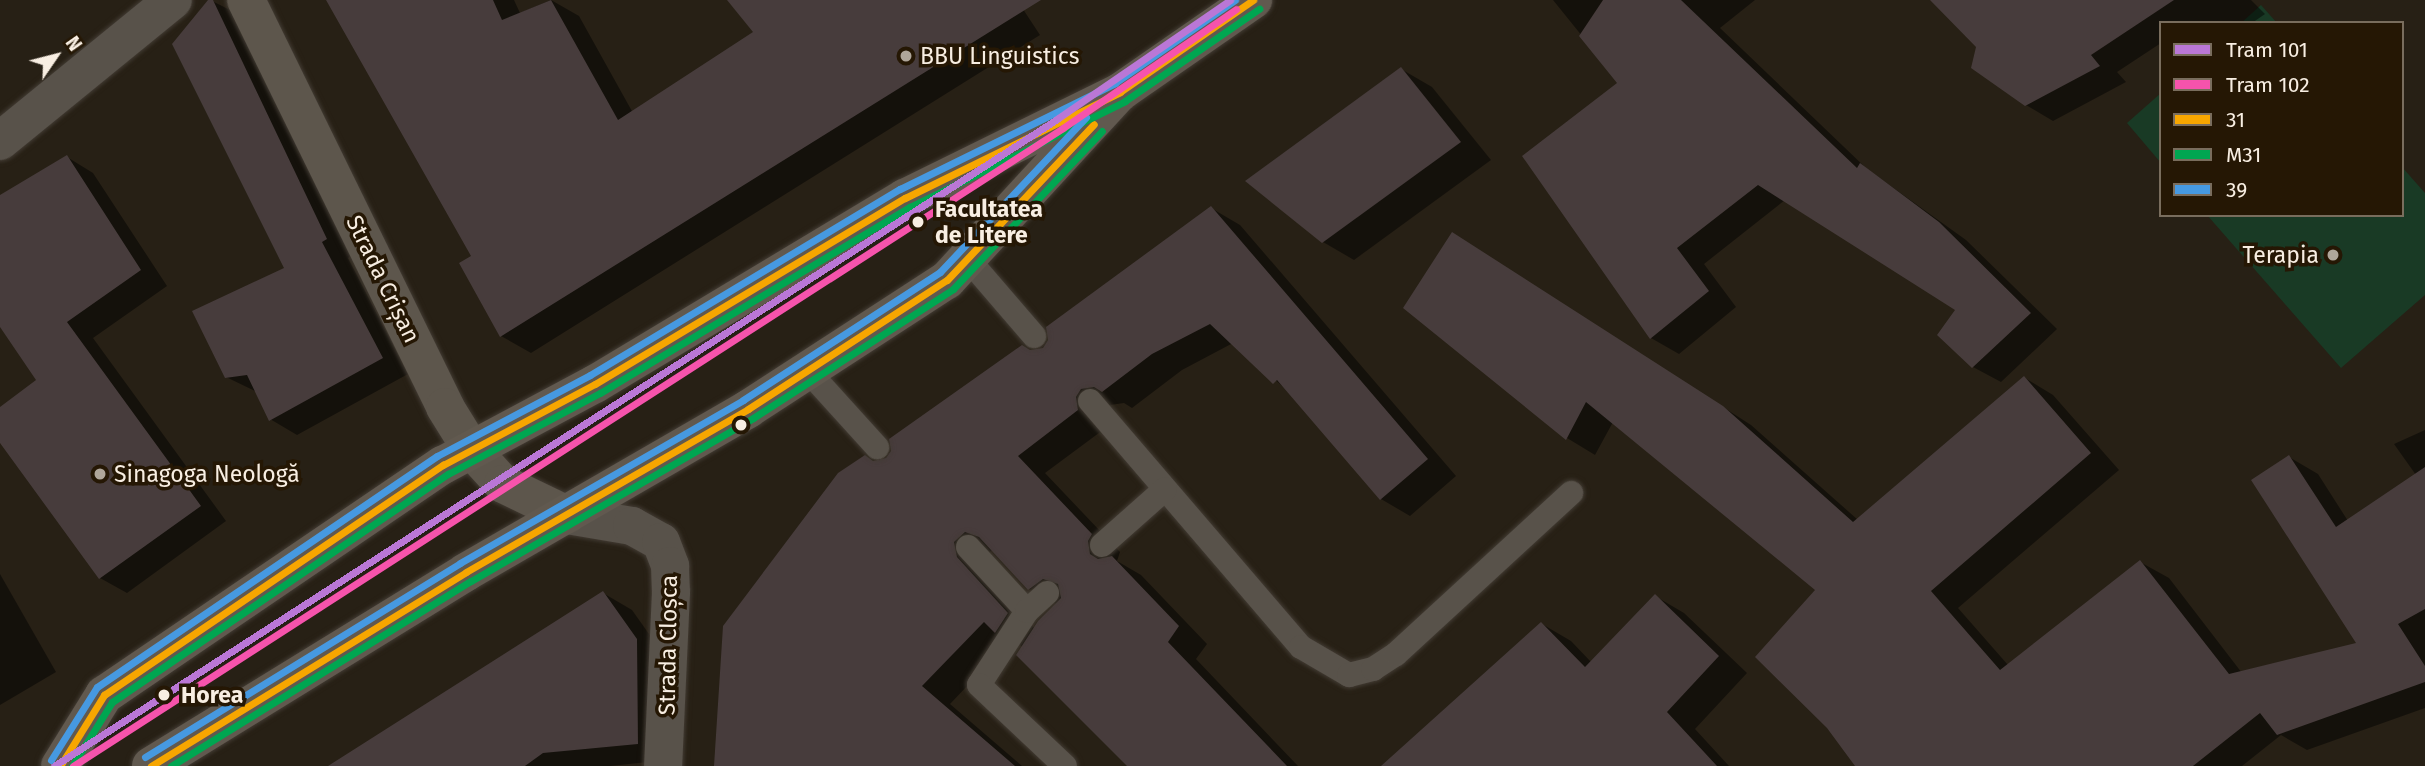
<!DOCTYPE html>
<html>
<head>
<meta charset="utf-8">
<style>
  body { margin:0 }
  #map { position:relative; width:2425px; height:766px; overflow:hidden; background:#272015; font-family:"Fira Sans",sans-serif }
  div>[style] { position:absolute }
  [style*='--x'] { left:calc(var(--x)*1px); top:calc(var(--y)*1px); width:calc(var(--w)*1px); rotate:calc(var(--a)*1deg) }
  .green>* { inset:0; background:#193a25 }
  .shadow>* { inset:0; background:#0007 }
  .building>* { inset:0; background:#473c3c }
  .roads { filter:drop-shadow(0 0 2px #423b33) drop-shadow(0 0 2px #423b33) }
  .lane>* { height:24px; margin:-12px; padding:0 12px; transform-origin:12px; border-radius:12px; background:#58524a }
  .street>* { height:38px; margin:-19px; padding:0 19px; transform-origin:19px; border-radius:19px; background:#58524a }
  .secondary>* { height:38px; margin:-19px; padding:0 19px; transform-origin:19px; border-radius:19px; background:#5d564c }
  .primary>* { height:38px; margin:-19px; padding:0 19px; transform-origin:19px; border-radius:19px; background:#61594f }
  .bus-1>* { height:7px; margin:-3.5px; padding:0 3.5px; transform-origin:3.5px; border-radius:3.5px; background:#f7a600 }
  .bus-2>* { height:7px; margin:-3.5px; padding:0 3.5px; transform-origin:3.5px; border-radius:3.5px; background:#00a651 }
  .bus-3>* { height:7px; margin:-3.5px; padding:0 3.5px; transform-origin:3.5px; border-radius:3.5px; background:#4699e1 }
  .tram-1>* { height:7px; margin:-3.5px; padding:0 3.5px; transform-origin:3.5px; border-radius:3.5px; background:#ba77d6 }
  .tram-2>* { height:7px; margin:-3.5px; padding:0 3.5px; transform-origin:3.5px; border-radius:3.5px; background:#f653ac }
  .dots>* { width:19px; height:19px; translate:-50% -50%; box-sizing:border-box; border:4px solid #251704; border-radius:50% }
  span { translate:-50% -50%; white-space:nowrap; text-align:center; line-height:1.15; -webkit-text-stroke:7px #251704; paint-order:stroke }
  .poi-label { font-size:23px; color:#f8eee2 }
  .left { translate:0 -50%; text-align:left }
  .right { translate:-100% -50%; text-align:right }
  .stop-label { font-size:23px; color:#f8eee2; font-weight:700 }
  .street-label { font-size:23px; color:#f8eee2 }
  .legend { position:absolute; left:2159px; top:21px; width:245px; height:196px; box-sizing:border-box; background:#251704; border:2px solid #796d5d; margin:0; padding:9px 12px; list-style:none; font-size:21px; color:#f8eee2 }
  .legend li { display:flex; align-items:center; gap:14px; height:35px }
  .legend b { width:35px; border:2px solid #796d5d }
  .north { position:absolute; left:21px; top:21px; width:70px; height:70px; -webkit-text-stroke:5px #251704; paint-order:stroke; rotate:55deg; font-size:19px; font-weight:700; line-height:28px; text-align:center; color:#f8eee2 }
  .north::after { content:''; display:block; margin:auto; width:24px; height:32px; background:#f8eee2; clip-path:polygon(50% 0,100% 100%,50% 72%,0 100%) }
</style>
</head>
<body>
<div id="map">
  <div class="green">
    <div style="clip-path:polygon(2261px 5px,2277px 23px,2241px 23px)"></div>
    <div style="clip-path:polygon(2161px 93px,2161px 163px,2127px 123px)"></div>
    <div style="clip-path:polygon(2402px 167px,2425px 193px,2425px 295px,2341px 368px,2207px 215px,2402px 215px)"></div>
  </div>
  <div class="shadow">
    <div style="clip-path:polygon(210px 0,238px 14px,353px 255px,348px 258px,408px 374px,297px 435px,270px 419px,257px 392px,226px 377px,287px 268px)"></div>
    <div style="clip-path:polygon(329px 0,514px 0,520px 13px,551px 0,579px 16px,633px 113px,756px 32px,729px 0,1017px 0,1040px 35px,531px 353px,501px 336px,473px 257px)"></div>
    <div style="clip-path:polygon(1553px 0,1755px 0,1720px 28px,1867px 169px,1966px 240px,2057px 329px,2001px 382px,1973px 367px,1958px 309px,1785px 200px,1704px 264px,1736px 307px,1679px 354px,1651px 338px,1620px 83px)"></div>
    <div style="clip-path:polygon(1932px 0,2251px 0,2265px 14px,2252px 23px,2161px 23px,2161px 43px,2117px 72px,2126px 82px,2053px 121px,2026px 105px,1978px 46px)"></div>
    <div style="clip-path:polygon(1401px 69px,1432px 87px,1491px 160px,1354px 260px,1323px 242px)"></div>
    <div style="clip-path:polygon(67px 157px,93px 173px,167px 286px,93px 338px,226px 521px,127px 593px,100px 578px,0 440px,0 409px,38px 381px,0 324px,0 197px)"></div>
    <div style="clip-path:polygon(evenodd,1211px 208px,1240px 225px,1456px 476px,1410px 516px,1381px 499px,1288px 391px,1233px 343px,1182px 370px,1132px 408px,1124px 403px,1110px 405px,1104px 414px,1107px 427px,1045px 473px,1120px 552px,1117px 561px,1141px 575px,1207px 644px,1196px 659px,1298px 766px,1129px 766px,1023px 647px,1011px 640px,950px 704px,1022px 766px,823px 766px,874px 463px,888px 460px,1030px 352px,1044px 349px,1211px 208px,993px 549px,1029px 589px,1058px 605px,1035px 629px,985px 575px,983px 559px,993px 549px)"></div>
    <div style="clip-path:polygon(1453px 234px,1751px 425px,1858px 520px,2025px 378px,2053px 395px,2119px 470px,1958px 608px,2008px 665px,2140px 562px,2169px 578px,2242px 673px,2359px 644px,2289px 457px,2318px 474px,2348px 521px,2416px 475px,2394px 444px,2425px 430px,2425px 708px,2307px 750px,2281px 735px,2242px 766px,1857px 766px,1817px 590px,1613px 422px,1595px 455px,1567px 438px)"></div>
    <div style="clip-path:polygon(0 574px,56px 672px,0 705px)"></div>
    <div style="clip-path:polygon(603px 593px,632px 610px,666px 658px,667px 760px,610px 766px,331px 766px)"></div>
    <div style="clip-path:polygon(1655px 596px,1684px 613px,1747px 673px,1695px 729px,1729px 766px,1383px 766px,1542px 624px,1571px 641px,1592px 663px)"></div>
  </div>
  <div class="building">
    <div style="clip-path:polygon(208px 0,213px 0,327px 239px,322px 242px,383px 358px,269px 421px,247px 375px,225px 378px,192px 311px,284px 268px,172px 44px)"></div>
    <div style="clip-path:polygon(326px 0,493px 0,502px 20px,551px 0,618px 120px,753px 32px,727px 0,1041px 0,500px 337px,459px 263px,471px 256px)"></div>
    <div style="clip-path:polygon(1603px 0,1681px 0,1857px 168px,1860px 163px,1939px 222px,2031px 313px,1972px 368px,1937px 335px,1955px 310px,1758px 185px,1677px 248px,1709px 291px,1650px 339px,1522px 156px,1617px 83px,1579px 36px)"></div>
    <div style="clip-path:polygon(1930px 0,2174px 0,2091px 55px,2100px 66px,2025px 106px,1971px 68px,1976px 47px)"></div>
    <div style="clip-path:polygon(1401px 67px,1461px 142px,1322px 243px,1245px 181px)"></div>
    <div style="clip-path:polygon(67px 155px,141px 270px,67px 322px,201px 506px,99px 579px,0 443px,0 407px,36px 380px,0 327px,0 195px)"></div>
    <div style="clip-path:polygon(1211px 206px,1428px 459px,1380px 500px,1277px 380px,1273px 384px,1210px 324px,1152px 354px,1102px 392px,1094px 387px,1081px 389px,1076px 397px,1078px 410px,1018px 456px,1092px 534px,1088px 541px,1090px 554px,1098px 559px,1112px 556px,1179px 626px,1168px 642px,1287px 766px,1127px 766px,1016px 655px,1038px 621px,1061px 598px,1058px 584px,1043px 579px,1028px 590px,979px 537px,965px 532px,954px 542px,957px 557px,1008px 613px,995px 633px,984px 622px,922px 686px,1015px 766px,714px 766px,723px 626px,838px 473px,865px 455px,873px 461px,886px 458px,891px 451px,889px 439px,1022px 345px,1030px 350px,1043px 348px,1048px 340px,1046px 327px)"></div>
    <div style="clip-path:polygon(1452px 232px,1723px 406px,1853px 522px,2024px 376px,2091px 453px,1931px 591px,2000px 670px,2140px 560px,2229px 674px,2356px 643px,2251px 480px,2289px 455px,2336px 527px,2425px 467px,2425px 609px,2398px 624px,2425px 666px,2425px 682px,2277px 735px,2260px 713px,2193px 766px,1855px 766px,1827px 728px,1755px 657px,1815px 590px,1586px 402px,1566px 440px,1403px 308px)"></div>
    <div style="clip-path:polygon(603px 591px,637px 639px,638px 744px,543px 753px,525px 766px,328px 766px)"></div>
    <div style="clip-path:polygon(1655px 594px,1719px 656px,1667px 712px,1717px 766px,1381px 766px,1541px 622px,1585px 667px)"></div>
  </div>
  <div class="roads">
    <div class="lane">
      <div style="--x:967;--y:258;--w:103;--a:49.3"></div>
      <div style="--x:808;--y:371;--w:103;--a:47.8"></div>
      <div style="--x:1090;--y:401;--w:324;--a:49.4"></div>
      <div style="--x:1301;--y:647;--w:56;--a:30.3"></div>
      <div style="--x:1349;--y:675;--w:25;--a:-14"></div>
      <div style="--x:1373;--y:669;--w:27;--a:-33"></div>
      <div style="--x:1396;--y:654;--w:238;--a:-42.6"></div>
      <div style="--x:1102;--y:545;--w:84;--a:-41.6"></div>
      <div style="--x:968;--y:547;--w:87;--a:47.3"></div>
      <div style="--x:1027;--y:611;--w:88;--a:123"></div>
      <div style="--x:979;--y:685;--w:118;--a:43.3"></div>
      <div style="--x:1027;--y:611;--w:27;--a:-42"></div>
    </div>
    <div class="street">
      <div style="--x:0;--y:141;--w:223;--a:-39.2"></div>
      <div style="--x:567;--y:515;--w:66;--a:9.6"></div>
      <div style="--x:632;--y:526;--w:33;--a:29"></div>
      <div style="--x:661;--y:542;--w:26;--a:69"></div>
      <div style="--x:670;--y:566;--w:26;--a:88"></div>
      <div style="--x:671;--y:592;--w:174;--a:92.6"></div>
    </div>
    <div class="secondary">
      <div style="--x:246;--y:0;--w:453;--a:63.9"></div>
      <div style="--x:445;--y:407;--w:49;--a:58.2"></div>
      <div style="--x:471;--y:449;--w:47;--a:47.6"></div>
      <div style="--x:503;--y:484;--w:71;--a:25.8"></div>
    </div>
    <div class="primary">
      <div style="--x:60;--y:766;--w:84;--a:-58.2"></div>
      <div style="--x:104;--y:695;--w:410;--a:-34.2"></div>
      <div style="--x:443;--y:465;--w:172;--a:-28.1"></div>
      <div style="--x:595;--y:384;--w:362;--a:-31"></div>
      <div style="--x:905;--y:198;--w:240;--a:-26.2"></div>
      <div style="--x:1120;--y:92;--w:162;--a:-34.7"></div>
      <div style="--x:151;--y:766;--w:370;--a:-31.6"></div>
      <div style="--x:466;--y:572;--w:326;--a:-30"></div>
      <div style="--x:748;--y:409;--w:237;--a:-33"></div>
      <div style="--x:947;--y:280;--w:250;--a:-47.4"></div>
    </div>
  </div>
  <div class="bus-1">
    <div style="--x:60;--y:766;--w:84;--a:-58.2"></div>
    <div style="--x:104;--y:695;--w:410;--a:-34.2"></div>
    <div style="--x:443;--y:465;--w:172;--a:-28.1"></div>
    <div style="--x:595;--y:384;--w:362;--a:-31"></div>
    <div style="--x:905;--y:198;--w:240;--a:-26.2"></div>
    <div style="--x:1120;--y:92;--w:162;--a:-34.7"></div>
    <div style="--x:151;--y:766;--w:370;--a:-31.6"></div>
    <div style="--x:466;--y:572;--w:326;--a:-30"></div>
    <div style="--x:748;--y:409;--w:237;--a:-33"></div>
    <div style="--x:947;--y:280;--w:214;--a:-46.7"></div>
  </div>
  <div class="bus-2">
    <div style="--x:72;--y:766;--w:75;--a:-58"></div>
    <div style="--x:112;--y:702;--w:406;--a:-34.2"></div>
    <div style="--x:448;--y:474;--w:172;--a:-28.1"></div>
    <div style="--x:600;--y:393;--w:362;--a:-31"></div>
    <div style="--x:910;--y:207;--w:240;--a:-26.2"></div>
    <div style="--x:1125;--y:101;--w:163;--a:-34.5"></div>
    <div style="--x:171;--y:766;--w:352;--a:-31.7"></div>
    <div style="--x:471;--y:581;--w:326;--a:-30"></div>
    <div style="--x:753;--y:418;--w:238;--a:-32.8"></div>
    <div style="--x:953;--y:289;--w:217;--a:-46.7"></div>
  </div>
  <div class="bus-3">
    <div style="--x:145;--y:757;--w:370;--a:-31.6"></div>
    <div style="--x:460;--y:563;--w:327;--a:-29.9"></div>
    <div style="--x:743;--y:400;--w:235;--a:-33"></div>
    <div style="--x:940;--y:272;--w:213;--a:-46.7"></div>
    <div style="--x:51;--y:760;--w:86;--a:-57.8"></div>
    <div style="--x:97;--y:687;--w:411;--a:-34.2"></div>
    <div style="--x:437;--y:456;--w:173;--a:-27.9"></div>
    <div style="--x:590;--y:375;--w:362;--a:-31"></div>
    <div style="--x:900;--y:189;--w:240;--a:-26.2"></div>
    <div style="--x:1115;--y:83;--w:146;--a:-34.7"></div>
  </div>
  <div class="tram-1">
    <div style="--x:54;--y:766;--w:1194;--a:-32.82"></div>
    <div style="--x:1057;--y:119;--w:210;--a:-34.5"></div>
  </div>
  <div class="tram-2">
    <div style="--x:73;--y:766;--w:1178;--a:-32.8"></div>
    <div style="--x:1063;--y:128;--w:210;--a:-34.5"></div>
  </div>
  <div class="dots">
    <div style="left:906px;top:56px;background:#afa69a"></div>
    <div style="left:918px;top:222px;background:#f8eee2"></div>
    <div style="left:2333px;top:255px;background:#afa69a"></div>
    <div style="left:741px;top:425px;background:#f8eee2"></div>
    <div style="left:100px;top:474px;background:#afa69a"></div>
    <div style="left:164px;top:695px;background:#f8eee2"></div>
  </div>
  <div class="poi-label">
    <span class="left" style="left:920px;top:56px">BBU Linguistics</span>
    <span class="right" style="left:2319px;top:255px">Terapia</span>
    <span class="left" style="left:114px;top:474px">Sinagoga Neologă</span>
  </div>
  <div class="stop-label">
    <span class="left" style="left:935px;top:222px">Facultatea<br>de Litere</span>
    <span class="left" style="left:181px;top:695px">Horea</span>
  </div>
  <div class="street-label">
    <span style="left:383px;top:279px;rotate:64deg">Strada Crișan</span>
    <span style="left:668px;top:645px;rotate:-89deg">Strada Cloșca</span>
  </div>
  <ul class="legend">
  <li><b style="height:9px;background:#ba77d6"></b>Tram 101</li>
  <li><b style="height:9px;background:#f653ac"></b>Tram 102</li>
  <li><b style="height:9px;background:#f7a600"></b>31</li>
  <li><b style="height:9px;background:#00a651"></b>M31</li>
  <li><b style="height:9px;background:#4699e1"></b>39</li>
  </ul>
  <div class="north">N</div>
</div>
</body>
</html>
